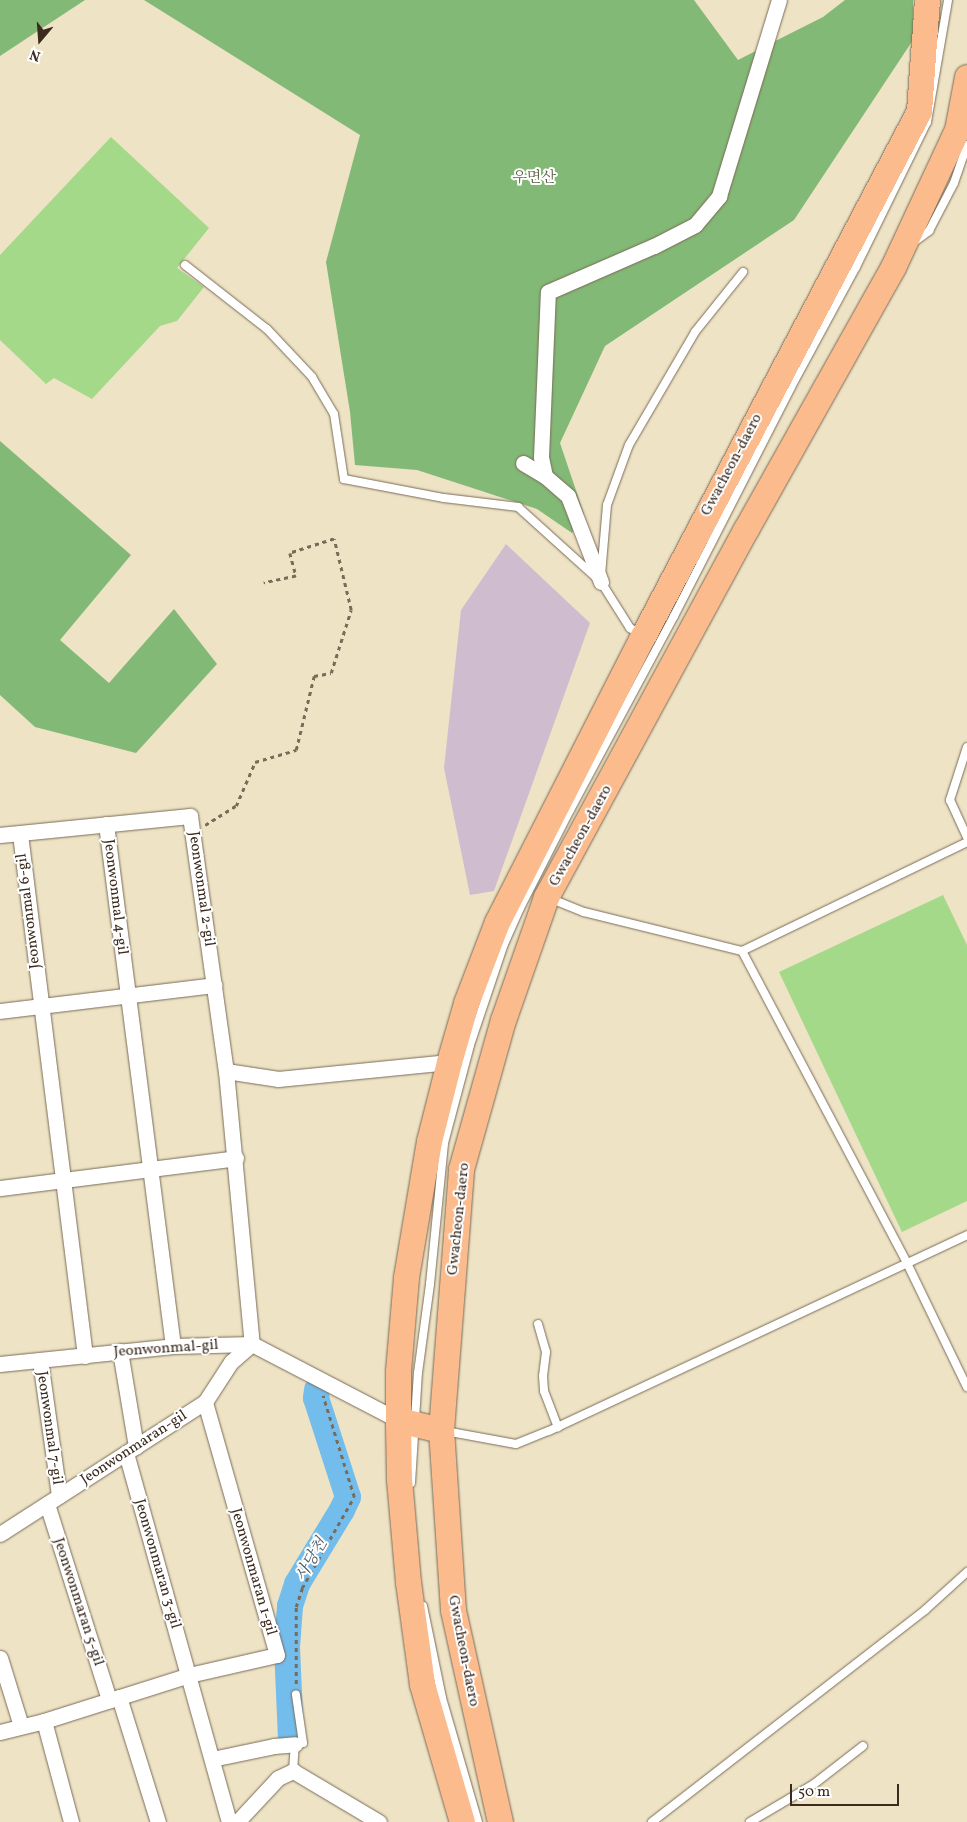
<!DOCTYPE html>
<html>
<head>
<meta charset="utf-8">
<style>
  body { margin:0 }
  #map { position:relative; width:967px; height:1822px; overflow:hidden; background:#eee3c5; font-family:Vollkorn,"Noto Serif KR",serif }
  div>[style] { position:absolute }
  [style*='--x'] { left:calc(var(--x)*1px); top:calc(var(--y)*1px); width:calc(var(--w)*1px); rotate:calc(var(--a)*1deg) }
  .industrial>* { inset:0; background:#cfbdcf }
  .green>* { inset:0; background:#a4d98a }
  .forest>* { inset:0; background:#83b976 }
  .river>* { height:26px; margin:-13px; padding:0 13px; transform-origin:13px; border-radius:13px; background:#73bdec }
  .path>* { height:2.5px; margin-top:-1.25px; transform-origin:0; background:repeating-linear-gradient(90deg,#7a6b58 0 4px,transparent 0 8px) }
  .roads { filter:drop-shadow(0 0 1px #7a6b58) drop-shadow(0 0 1px #7a6b58) }
  .service>* { height:8px; margin:-4px; padding:0 4px; transform-origin:4px; border-radius:4px; background:#fff }
  .minor>* { height:15px; margin:-7.5px; padding:0 7.5px; transform-origin:7.5px; border-radius:7.5px; background:#fff }
  .primary>* { height:25px; margin:-12.5px; padding:0 12.5px; transform-origin:12.5px; border-radius:12.5px; background:#fbbb8c }
  span { translate:-50% -50%; white-space:nowrap; text-align:center; line-height:1.15; -webkit-text-stroke:4px #fff; paint-order:stroke }
  .park-label { font-size:15px; color:#5a5f3e }
  .street-label { font-size:15px; color:#3b2a1e }
  .water-label { font-size:16px; color:#4f5d66; font-style:italic }
  .north { position:absolute; left:15px; top:15px; width:50px; height:50px; -webkit-text-stroke:4px #fff; paint-order:stroke; rotate:198deg; font-size:14px; font-weight:700; line-height:20px; text-align:center; color:#3b2a1e }
  .north::after { content:''; display:block; margin:auto; width:18px; height:22px; background:#3b2a1e; clip-path:polygon(50% 0,100% 100%,50% 72%,0 100%) }
  .scale { position:absolute; left:790px; top:1784px; width:109px; height:22px; box-sizing:border-box; border:2px solid #3b2a1e; border-top:0; padding-left:6px; font-size:15px; line-height:18px; white-space:nowrap; color:#3b2a1e; -webkit-text-stroke:4px #fff; paint-order:stroke }
</style>
</head>
<body>
<div id="map">
  <div class="industrial">
    <div style="clip-path:polygon(506px 544px,590px 623px,494px 891px,470px 895px,444px 768px,461px 610px)"></div>
  </div>
  <div class="green">
    <div style="clip-path:polygon(111px 137px,209px 228px,177px 268px,204px 287px,177px 321px,160px 326px,92px 399px,54px 378px,46px 384px,0 340px,0 255px)"></div>
    <div style="clip-path:polygon(943px 895px,967px 945px,967px 1201px,902px 1232px,779px 972px)"></div>
  </div>
  <div class="forest">
    <div style="clip-path:polygon(0 0,85px 0,0 56px)"></div>
    <div style="clip-path:polygon(144px 0,694px 0,738px 60px,823px 17px,845px 0,913px 0,913px 40px,794px 220px,605px 346px,560px 443px,584px 514px,572px 533px,537px 509px,417px 470px,355px 465px,350px 412px,326px 262px,360px 135px)"></div>
    <div style="clip-path:polygon(0 441px,131px 555px,60px 640px,109px 683px,174px 609px,217px 664px,136px 753px,35px 727px,0 695px)"></div>
  </div>
  <div class="river">
    <div style="--x:291;--y:1739;--w:92;--a:-92.5"></div>
    <div style="--x:287;--y:1647;--w:41;--a:-85.8"></div>
    <div style="--x:290;--y:1606;--w:23;--a:-72"></div>
    <div style="--x:297;--y:1584;--w:87;--a:-58.7"></div>
    <div style="--x:342;--y:1510;--w:14;--a:-65"></div>
    <div style="--x:348;--y:1497;--w:104;--a:-107.9"></div>
    <div style="--x:316;--y:1398;--w:8;--a:-83"></div>
  </div>
  <div class="path">
    <div style="--x:205;--y:825;--w:36;--a:-32"></div>
    <div style="--x:236;--y:806;--w:48;--a:-66.6"></div>
    <div style="--x:255;--y:762;--w:43;--a:-16.3"></div>
    <div style="--x:296;--y:750;--w:76;--a:-76.3"></div>
    <div style="--x:314;--y:676;--w:17;--a:-10"></div>
    <div style="--x:331;--y:673;--w:66;--a:-72.4"></div>
    <div style="--x:351;--y:610;--w:73;--a:-103.5"></div>
    <div style="--x:334;--y:539;--w:46;--a:162.3"></div>
    <div style="--x:290;--y:553;--w:24;--a:75"></div>
    <div style="--x:296;--y:576;--w:33;--a:168"></div>
    <div style="--x:296;--y:1684;--w:77;--a:-90"></div>
    <div style="--x:296;--y:1607;--w:20;--a:-72"></div>
    <div style="--x:302;--y:1588;--w:105;--a:-60.3"></div>
    <div style="--x:354;--y:1497;--w:106;--a:-107.1"></div>
  </div>
  <div class="roads">
    <div class="service">
      <div style="--x:914;--y:242;--w:19;--a:-36"></div>
      <div style="--x:929;--y:231;--w:54;--a:-62.5"></div>
      <div style="--x:954;--y:183;--w:40;--a:-71.1"></div>
      <div style="--x:185;--y:265;--w:104;--a:38"></div>
      <div style="--x:267;--y:329;--w:66;--a:46.8"></div>
      <div style="--x:312;--y:377;--w:43;--a:59.3"></div>
      <div style="--x:334;--y:414;--w:66;--a:81.3"></div>
      <div style="--x:344;--y:479;--w:102;--a:10.8"></div>
      <div style="--x:444;--y:498;--w:75;--a:6.9"></div>
      <div style="--x:518;--y:507;--w:112;--a:42.1"></div>
      <div style="--x:601;--y:582;--w:54;--a:57.8"></div>
      <div style="--x:630;--y:628;--w:13;--a:32"></div>
      <div style="--x:601;--y:575;--w:70;--a:-85.1"></div>
      <div style="--x:607;--y:505;--w:64;--a:-69.9"></div>
      <div style="--x:629;--y:445;--w:131;--a:-59.7"></div>
      <div style="--x:695;--y:332;--w:77;--a:-51.3"></div>
      <div style="--x:967;--y:747;--w:56;--a:107.8"></div>
      <div style="--x:950;--y:800;--w:41;--a:65.3"></div>
      <div style="--x:549;--y:898;--w:38;--a:22"></div>
      <div style="--x:584;--y:912;--w:163;--a:13.9"></div>
      <div style="--x:742;--y:951;--w:250;--a:-25.8"></div>
      <div style="--x:742;--y:951;--w:353;--a:62.1"></div>
      <div style="--x:907;--y:1263;--w:138;--a:64.2"></div>
      <div style="--x:538;--y:1324;--w:29;--a:74"></div>
      <div style="--x:546;--y:1352;--w:24;--a:97"></div>
      <div style="--x:543;--y:1376;--w:15;--a:86"></div>
      <div style="--x:544;--y:1391;--w:39;--a:69"></div>
      <div style="--x:445;--y:1431;--w:72;--a:10.4"></div>
      <div style="--x:516;--y:1444;--w:35;--a:-22"></div>
      <div style="--x:549;--y:1431;--w:462;--a:-25.1"></div>
      <div style="--x:411;--y:1483;--w:110;--a:-86.4"></div>
      <div style="--x:418;--y:1373;--w:90;--a:-82.3"></div>
      <div style="--x:430;--y:1284;--w:142;--a:-84.3"></div>
      <div style="--x:444;--y:1143;--w:101;--a:-75.1"></div>
      <div style="--x:470;--y:1045;--w:107;--a:-71.4"></div>
      <div style="--x:504;--y:944;--w:39;--a:-66"></div>
      <div style="--x:520;--y:908;--w:110;--a:-63"></div>
      <div style="--x:570;--y:810;--w:220;--a:-61.8"></div>
      <div style="--x:674;--y:616;--w:257;--a:-62.9"></div>
      <div style="--x:791;--y:387;--w:136;--a:-61.6"></div>
      <div style="--x:856;--y:267;--w:161;--a:-63.9"></div>
      <div style="--x:927;--y:122;--w:124;--a:-80.2"></div>
      <div style="--x:423;--y:1606;--w:94;--a:78.3"></div>
      <div style="--x:442;--y:1698;--w:129;--a:73.8"></div>
      <div style="--x:293;--y:1771;--w:27;--a:-86"></div>
      <div style="--x:295;--y:1744;--w:8;--a:-7"></div>
      <div style="--x:303;--y:1743;--w:49;--a:-98.3"></div>
      <div style="--x:652;--y:1822;--w:346;--a:-37.8"></div>
      <div style="--x:925;--y:1610;--w:57;--a:-42.1"></div>
      <div style="--x:750;--y:1822;--w:74;--a:-30.7"></div>
      <div style="--x:814;--y:1784;--w:62;--a:-37.8"></div>
    </div>
    <div class="minor">
      <div style="--x:523;--y:463;--w:26;--a:31"></div>
      <div style="--x:601;--y:582;--w:92;--a:-111"></div>
      <div style="--x:568;--y:496;--w:30;--a:-139"></div>
      <div style="--x:545;--y:476;--w:19;--a:-102"></div>
      <div style="--x:541;--y:457;--w:165;--a:-87.6"></div>
      <div style="--x:548;--y:292;--w:116;--a:-23.5"></div>
      <div style="--x:654;--y:246;--w:46;--a:-27.1"></div>
      <div style="--x:695;--y:225;--w:38;--a:-50"></div>
      <div style="--x:719;--y:196;--w:205;--a:-73"></div>
      <div style="--x:106;--y:824;--w:526;--a:82.69"></div>
      <div style="--x:20;--y:834;--w:526;--a:82.9"></div>
      <div style="--x:0;--y:835;--w:191;--a:-5.7"></div>
      <div style="--x:190;--y:816;--w:258;--a:82"></div>
      <div style="--x:226;--y:1071;--w:274;--a:84.6"></div>
      <div style="--x:0;--y:1011;--w:216;--a:-6.9"></div>
      <div style="--x:226;--y:1071;--w:53;--a:8.7"></div>
      <div style="--x:278;--y:1079;--w:172;--a:-5.7"></div>
      <div style="--x:0;--y:1188;--w:238;--a:-7.2"></div>
      <div style="--x:120;--y:1351;--w:97;--a:80.5"></div>
      <div style="--x:40;--y:1360;--w:137;--a:82"></div>
      <div style="--x:0;--y:1364;--w:174;--a:-5.9"></div>
      <div style="--x:173;--y:1346;--w:79;--a:-1.5"></div>
      <div style="--x:252;--y:1344;--w:165;--a:27.5"></div>
      <div style="--x:126;--y:1453;--w:383;--a:74.4"></div>
      <div style="--x:47;--y:1504;--w:206;--a:72.4"></div>
      <div style="--x:0;--y:1534;--w:244;--a:-32.8"></div>
      <div style="--x:205;--y:1402;--w:48;--a:-57"></div>
      <div style="--x:231;--y:1362;--w:28;--a:-41"></div>
      <div style="--x:0;--y:1658;--w:71;--a:72.8"></div>
      <div style="--x:119;--y:1697;--w:131;--a:72.7"></div>
      <div style="--x:44;--y:1721;--w:105;--a:75"></div>
      <div style="--x:0;--y:1732;--w:45;--a:-14"></div>
      <div style="--x:44;--y:1721;--w:152;--a:-17.6"></div>
      <div style="--x:189;--y:1675;--w:90;--a:-12.8"></div>
      <div style="--x:277;--y:1655;--w:263;--a:-105.9"></div>
      <div style="--x:212;--y:1759;--w:63;--a:-11.8"></div>
      <div style="--x:274;--y:1746;--w:21;--a:-5"></div>
      <div style="--x:237;--y:1822;--w:60;--a:-47"></div>
      <div style="--x:278;--y:1778;--w:17;--a:-25"></div>
      <div style="--x:293;--y:1771;--w:100;--a:30.7"></div>
    </div>
    <div class="primary">
      <div style="--x:398;--y:1420;--w:44;--a:13.1"></div>
      <div style="--x:462;--y:1822;--w:144;--a:-106.2"></div>
      <div style="--x:422;--y:1684;--w:103;--a:-97.8"></div>
      <div style="--x:408;--y:1582;--w:102;--a:-95"></div>
      <div style="--x:399;--y:1480;--w:60;--a:-91"></div>
      <div style="--x:398;--y:1420;--w:49;--a:-90"></div>
      <div style="--x:398;--y:1371;--w:94;--a:-85.1"></div>
      <div style="--x:406;--y:1277;--w:138;--a:-80.4"></div>
      <div style="--x:429;--y:1141;--w:81;--a:-75.8"></div>
      <div style="--x:449;--y:1062;--w:61;--a:-73.9"></div>
      <div style="--x:466;--y:1003;--w:87;--a:-69.1"></div>
      <div style="--x:497;--y:922;--w:321;--a:-63"></div>
      <div style="--x:643;--y:636;--w:593;--a:-62.27"></div>
      <div style="--x:919;--y:111;--w:111;--a:-85.9"></div>
      <div style="--x:500;--y:1822;--w:217;--a:-102.5"></div>
      <div style="--x:453;--y:1610;--w:180;--a:-93.8"></div>
      <div style="--x:441;--y:1430;--w:262;--a:-85.6"></div>
      <div style="--x:461;--y:1169;--w:155;--a:-74.3"></div>
      <div style="--x:503;--y:1020;--w:130;--a:-70.7"></div>
      <div style="--x:546;--y:897;--w:419;--a:-61.5"></div>
      <div style="--x:746;--y:529;--w:300;--a:-60.7"></div>
      <div style="--x:893;--y:267;--w:151;--a:-65"></div>
      <div style="--x:957;--y:130;--w:54;--a:-79.3"></div>
    </div>
  </div>
  <div class="park-label">
    <span style="left:534px;top:179px">우면산</span>
  </div>
  <div class="street-label">
    <span style="left:732px;top:465px;rotate:-62deg">Gwacheon-daero</span>
    <span style="left:581px;top:836px;rotate:-61deg">Gwacheon-daero</span>
    <span style="left:201px;top:889px;rotate:82deg">Jeonwonmal 2-gil</span>
    <span style="left:115px;top:897px;rotate:83deg">Jeonwonmal 4-gil</span>
    <span style="left:29px;top:911px;rotate:-97deg">Jeonwonmal 6-gil</span>
    <span style="left:459px;top:1219px;rotate:-84deg">Gwacheon-daero</span>
    <span style="left:166px;top:1349px;rotate:-4deg">Jeonwonmal-gil</span>
    <span style="left:49px;top:1428px;rotate:82deg">Jeonwonmal 7-gil</span>
    <span style="left:134px;top:1448px;rotate:-33deg">Jeonwonmaran-gil</span>
    <span style="left:157px;top:1564px;rotate:74deg">Jeonwonmaran 3-gil</span>
    <span style="left:253px;top:1572px;rotate:74deg">Jeonwonmaran 1-gil</span>
    <span style="left:78px;top:1602px;rotate:72deg">Jeonwonmaran 5-gil</span>
    <span style="left:463px;top:1651px;rotate:79deg">Gwacheon-daero</span>
  </div>
  <div class="water-label">
    <span style="left:312px;top:1560px;rotate:-60deg">사당천</span>
  </div>
  <div class="north">N</div>
  <div class="scale">50 m</div>
</div>
</body>
</html>
